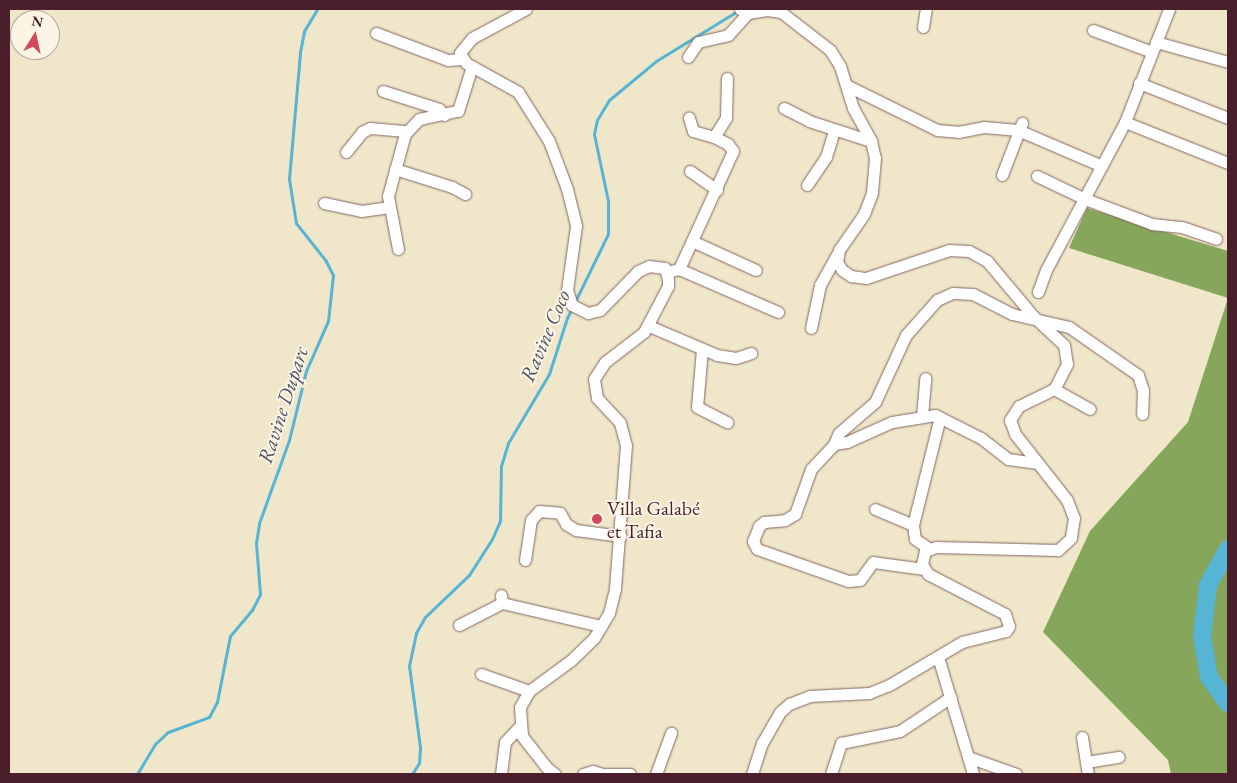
<!DOCTYPE html>
<html>
<head>
<meta charset="utf-8">
<style>
  body { margin:0 }
  #map { position:relative; width:1237px; height:783px; overflow:hidden; background:#f0e7ca; font-family:"EB Garamond",serif }
  div>[style] { position:absolute }
  [style*='--x'] { left:calc(var(--x)*1px); top:calc(var(--y)*1px); width:calc(var(--w)*1px); rotate:calc(var(--a)*1deg) }
  .forest>* { inset:0; background:#86a75b }
  .stream>* { height:3px; margin:-1.5px; padding:0 1.5px; transform-origin:1.5px; border-radius:1.5px; background:#56b4d4 }
  .river>* { height:18px; margin:-9px; padding:0 9px; transform-origin:9px; border-radius:9px; background:#56b4d4 }
  .roads { filter:drop-shadow(0 0 1px #846563) drop-shadow(0 0 1px #846563) }
  .minor>* { height:11px; margin:-5.5px; padding:0 5.5px; transform-origin:5.5px; border-radius:5.5px; background:#fff }
  .dots>* { width:14px; height:14px; translate:-50% -50%; box-sizing:border-box; border:2px solid #fcf5e5; border-radius:50% }
  span { translate:-50% -50%; white-space:nowrap; text-align:center; line-height:1.15; -webkit-text-stroke:4px #fcf5e5; paint-order:stroke }
  .poi-label { font-size:20px; color:#4a1f2b }
  .left { translate:0 -50%; text-align:left }
  .water-label { font-size:21px; color:#4e5366; font-style:italic }
  .frame { position:absolute; inset:0; border:10px solid #4a1f2b; pointer-events:none }
  .north { position:absolute; left:10px; top:10px; width:50px; height:50px; box-sizing:border-box; background:#fcf5e5; border:1px solid #b59f9b; border-radius:50%; rotate:10deg; font-size:14px; font-weight:700; line-height:20px; text-align:center; color:#4a1f2b }
  .north::after { content:''; display:block; margin:auto; width:18px; height:22px; background:#d1495b; clip-path:polygon(50% 0,100% 100%,50% 72%,0 100%) }
</style>
</head>
<body>
<div id="map">
  <div class="forest">
    <div style="clip-path:polygon(1087px 208px,1228px 251px,1228px 298px,1069px 248px)"></div>
    <div style="clip-path:polygon(1228px 298px,1228px 774px,1171px 774px,1168px 760px,1043px 632px,1090px 531px,1188px 422px)"></div>
  </div>
  <div class="stream">
    <div style="--x:137;--y:774;--w:35;--a:-59"></div>
    <div style="--x:155;--y:744;--w:18;--a:-43"></div>
    <div style="--x:168;--y:732;--w:44;--a:-20.1"></div>
    <div style="--x:209;--y:717;--w:17;--a:-62"></div>
    <div style="--x:217;--y:702;--w:67;--a:-78.9"></div>
    <div style="--x:230;--y:636;--w:34;--a:-50"></div>
    <div style="--x:252;--y:610;--w:18;--a:-63"></div>
    <div style="--x:260;--y:594;--w:51;--a:-94.5"></div>
    <div style="--x:256;--y:543;--w:20;--a:-81"></div>
    <div style="--x:259;--y:523;--w:88;--a:-70.1"></div>
    <div style="--x:289;--y:440;--w:71;--a:-76.2"></div>
    <div style="--x:306;--y:371;--w:55;--a:-66.3"></div>
    <div style="--x:328;--y:321;--w:46;--a:-83.8"></div>
    <div style="--x:333;--y:275;--w:16;--a:-117"></div>
    <div style="--x:326;--y:261;--w:48;--a:-128.3"></div>
    <div style="--x:296;--y:223;--w:45;--a:-99"></div>
    <div style="--x:289;--y:179;--w:127;--a:-85"></div>
    <div style="--x:300;--y:52;--w:21;--a:-79"></div>
    <div style="--x:304;--y:31;--w:26;--a:-59"></div>
    <div style="--x:412;--y:774;--w:13;--a:-58"></div>
    <div style="--x:419;--y:763;--w:16;--a:-86"></div>
    <div style="--x:420;--y:747;--w:82;--a:-97.7"></div>
    <div style="--x:409;--y:666;--w:34;--a:-78"></div>
    <div style="--x:416;--y:633;--w:18;--a:-61"></div>
    <div style="--x:425;--y:617;--w:61;--a:-43.7"></div>
    <div style="--x:469;--y:575;--w:43;--a:-57.4"></div>
    <div style="--x:492;--y:539;--w:20;--a:-66"></div>
    <div style="--x:500;--y:521;--w:55;--a:-89"></div>
    <div style="--x:501;--y:466;--w:24;--a:-73"></div>
    <div style="--x:508;--y:443;--w:80;--a:-59.3"></div>
    <div style="--x:549;--y:374;--w:59;--a:-72.2"></div>
    <div style="--x:567;--y:318;--w:93;--a:-64"></div>
    <div style="--x:608;--y:234;--w:33;--a:-90"></div>
    <div style="--x:608;--y:201;--w:68;--a:-101.8"></div>
    <div style="--x:594;--y:134;--w:14;--a:-78"></div>
    <div style="--x:597;--y:120;--w:23;--a:-59"></div>
    <div style="--x:609;--y:100;--w:61;--a:-39.7"></div>
    <div style="--x:656;--y:61;--w:97;--a:-31.6"></div>
  </div>
  <div class="river">
    <div style="--x:1228;--y:549;--w:41;--a:119.1"></div>
    <div style="--x:1208;--y:585;--w:51;--a:96.7"></div>
    <div style="--x:1202;--y:636;--w:42;--a:80.3"></div>
    <div style="--x:1209;--y:677;--w:32;--a:54"></div>
  </div>
  <div class="roads">
    <div class="minor">
      <div style="--x:526;--y:9;--w:61;--a:151.8"></div>
      <div style="--x:472;--y:38;--w:19;--a:129"></div>
      <div style="--x:460;--y:53;--w:12;--a:59"></div>
      <div style="--x:466;--y:63;--w:60;--a:29.1"></div>
      <div style="--x:518;--y:92;--w:58;--a:57.7"></div>
      <div style="--x:549;--y:141;--w:51;--a:69.4"></div>
      <div style="--x:567;--y:189;--w:38;--a:76"></div>
      <div style="--x:576;--y:226;--w:65;--a:98"></div>
      <div style="--x:567;--y:290;--w:16;--a:72"></div>
      <div style="--x:572;--y:305;--w:18;--a:27"></div>
      <div style="--x:588;--y:313;--w:12;--a:-14"></div>
      <div style="--x:600;--y:310;--w:54;--a:-45.7"></div>
      <div style="--x:638;--y:271;--w:12;--a:-24"></div>
      <div style="--x:649;--y:266;--w:16;--a:7"></div>
      <div style="--x:665;--y:268;--w:11;--a:75"></div>
      <div style="--x:668;--y:279;--w:7;--a:90"></div>
      <div style="--x:668;--y:286;--w:52;--a:117.6"></div>
      <div style="--x:644;--y:332;--w:49;--a:142.4"></div>
      <div style="--x:605;--y:362;--w:20;--a:123"></div>
      <div style="--x:594;--y:379;--w:19;--a:81"></div>
      <div style="--x:597;--y:398;--w:34;--a:47"></div>
      <div style="--x:620;--y:423;--w:23;--a:75"></div>
      <div style="--x:626;--y:445;--w:144;--a:94.4"></div>
      <div style="--x:615;--y:589;--w:25;--a:104"></div>
      <div style="--x:609;--y:613;--w:29;--a:121"></div>
      <div style="--x:594;--y:638;--w:33;--a:136"></div>
      <div style="--x:570;--y:661;--w:51;--a:143.8"></div>
      <div style="--x:529;--y:691;--w:18;--a:119"></div>
      <div style="--x:520;--y:707;--w:29;--a:86"></div>
      <div style="--x:522;--y:736;--w:39;--a:52"></div>
      <div style="--x:546;--y:767;--w:11;--a:38"></div>
      <div style="--x:740;--y:9;--w:9;--a:27"></div>
      <div style="--x:748;--y:13;--w:19;--a:-9"></div>
      <div style="--x:767;--y:10;--w:14;--a:8"></div>
      <div style="--x:781;--y:12;--w:62;--a:37.8"></div>
      <div style="--x:830;--y:50;--w:19;--a:58"></div>
      <div style="--x:840;--y:66;--w:44;--a:72.8"></div>
      <div style="--x:853;--y:108;--w:38;--a:61"></div>
      <div style="--x:871;--y:141;--w:17;--a:77"></div>
      <div style="--x:875;--y:158;--w:35;--a:95"></div>
      <div style="--x:872;--y:193;--w:22;--a:111"></div>
      <div style="--x:864;--y:214;--w:44;--a:124.8"></div>
      <div style="--x:839;--y:250;--w:12;--a:99"></div>
      <div style="--x:837;--y:262;--w:9;--a:58"></div>
      <div style="--x:842;--y:270;--w:11;--a:34"></div>
      <div style="--x:851;--y:276;--w:15;--a:8"></div>
      <div style="--x:866;--y:278;--w:88;--a:-18.6"></div>
      <div style="--x:949;--y:250;--w:20;--a:3"></div>
      <div style="--x:969;--y:251;--w:21;--a:29"></div>
      <div style="--x:987;--y:261;--w:73;--a:50"></div>
      <div style="--x:1034;--y:317;--w:41;--a:43"></div>
      <div style="--x:1064;--y:345;--w:19;--a:81"></div>
      <div style="--x:1067;--y:364;--w:28;--a:117"></div>
      <div style="--x:1054;--y:389;--w:39;--a:154"></div>
      <div style="--x:1019;--y:406;--w:17;--a:123"></div>
      <div style="--x:1010;--y:420;--w:15;--a:70"></div>
      <div style="--x:1015;--y:434;--w:84;--a:51.8"></div>
      <div style="--x:1067;--y:500;--w:19;--a:69"></div>
      <div style="--x:1074;--y:518;--w:20;--a:99"></div>
      <div style="--x:1071;--y:538;--w:18;--a:137"></div>
      <div style="--x:1058;--y:550;--w:122;--a:-178.6"></div>
      <div style="--x:936;--y:547;--w:12;--a:160"></div>
      <div style="--x:925;--y:551;--w:13;--a:103"></div>
      <div style="--x:922;--y:564;--w:12;--a:59"></div>
      <div style="--x:928;--y:574;--w:87;--a:27.5"></div>
      <div style="--x:1005;--y:614;--w:13;--a:72"></div>
      <div style="--x:1009;--y:626;--w:6;--a:121"></div>
      <div style="--x:1006;--y:631;--w:45;--a:166"></div>
      <div style="--x:962;--y:642;--w:85;--a:149.5"></div>
      <div style="--x:889;--y:685;--w:22;--a:158"></div>
      <div style="--x:869;--y:693;--w:59;--a:177.1"></div>
      <div style="--x:810;--y:696;--w:22;--a:159"></div>
      <div style="--x:789;--y:704;--w:12;--a:138"></div>
      <div style="--x:780;--y:712;--w:36;--a:120"></div>
      <div style="--x:762;--y:743;--w:33;--a:108"></div>
      <div style="--x:923;--y:27;--w:18;--a:-81"></div>
      <div style="--x:1093;--y:30;--w:63;--a:20.4"></div>
      <div style="--x:376;--y:33;--w:77;--a:20.6"></div>
      <div style="--x:448;--y:60;--w:14;--a:-4"></div>
      <div style="--x:1156;--y:42;--w:75;--a:15.5"></div>
      <div style="--x:688;--y:57;--w:18;--a:-56"></div>
      <div style="--x:698;--y:42;--w:31;--a:-13"></div>
      <div style="--x:728;--y:35;--w:30;--a:-48"></div>
      <div style="--x:1139;--y:83;--w:96;--a:21.5"></div>
      <div style="--x:846;--y:85;--w:102;--a:26.3"></div>
      <div style="--x:937;--y:130;--w:21;--a:5"></div>
      <div style="--x:958;--y:132;--w:26;--a:-11"></div>
      <div style="--x:984;--y:127;--w:34;--a:5"></div>
      <div style="--x:1018;--y:130;--w:91;--a:23.2"></div>
      <div style="--x:383;--y:91;--w:59;--a:17.8"></div>
      <div style="--x:439;--y:109;--w:8;--a:50"></div>
      <div style="--x:784;--y:108;--w:28;--a:27"></div>
      <div style="--x:809;--y:121;--w:65;--a:17.9"></div>
      <div style="--x:1125;--y:122;--w:111;--a:21.7"></div>
      <div style="--x:714;--y:137;--w:22;--a:-58"></div>
      <div style="--x:726;--y:118;--w:40;--a:-88.6"></div>
      <div style="--x:346;--y:152;--w:26;--a:-51"></div>
      <div style="--x:362;--y:132;--w:9;--a:-27"></div>
      <div style="--x:370;--y:128;--w:36;--a:5"></div>
      <div style="--x:395;--y:169;--w:60;--a:17.5"></div>
      <div style="--x:452;--y:187;--w:15;--a:28"></div>
      <div style="--x:690;--y:171;--w:33;--a:35"></div>
      <div style="--x:1002;--y:175;--w:56;--a:-69"></div>
      <div style="--x:1037;--y:176;--w:53;--a:25.6"></div>
      <div style="--x:1085;--y:199;--w:72;--a:20.5"></div>
      <div style="--x:1152;--y:224;--w:30;--a:6"></div>
      <div style="--x:1182;--y:227;--w:36;--a:19"></div>
      <div style="--x:807;--y:185;--w:34;--a:-56"></div>
      <div style="--x:826;--y:157;--w:28;--a:-73"></div>
      <div style="--x:324;--y:203;--w:38;--a:12"></div>
      <div style="--x:361;--y:211;--w:27;--a:-8"></div>
      <div style="--x:692;--y:241;--w:70;--a:24.4"></div>
      <div style="--x:398;--y:249;--w:54;--a:-100.7"></div>
      <div style="--x:388;--y:196;--w:64;--a:-74.7"></div>
      <div style="--x:405;--y:134;--w:21;--a:-47"></div>
      <div style="--x:419;--y:119;--w:40;--a:-12"></div>
      <div style="--x:458;--y:111;--w:47;--a:-72.7"></div>
      <div style="--x:679;--y:269;--w:108;--a:23.5"></div>
      <div style="--x:667;--y:272;--w:12;--a:-14"></div>
      <div style="--x:679;--y:269;--w:130;--a:-65.4"></div>
      <div style="--x:733;--y:151;--w:9;--a:-126"></div>
      <div style="--x:728;--y:144;--w:16;--a:-153"></div>
      <div style="--x:714;--y:137;--w:22;--a:-164"></div>
      <div style="--x:693;--y:131;--w:14;--a:-107"></div>
      <div style="--x:1038;--y:292;--w:23;--a:-70"></div>
      <div style="--x:1046;--y:270;--w:168;--a:-61.9"></div>
      <div style="--x:1125;--y:122;--w:121;--a:-68.7"></div>
      <div style="--x:649;--y:326;--w:74;--a:23.1"></div>
      <div style="--x:717;--y:355;--w:19;--a:9"></div>
      <div style="--x:736;--y:358;--w:16;--a:-18"></div>
      <div style="--x:811;--y:328;--w:44;--a:-78.2"></div>
      <div style="--x:820;--y:285;--w:35;--a:-61"></div>
      <div style="--x:702;--y:349;--w:58;--a:94.9"></div>
      <div style="--x:697;--y:407;--w:34;--a:27"></div>
      <div style="--x:1054;--y:389;--w:41;--a:29.1"></div>
      <div style="--x:922;--y:416;--w:38;--a:-85"></div>
      <div style="--x:834;--y:444;--w:13;--a:-9"></div>
      <div style="--x:847;--y:442;--w:49;--a:-24"></div>
      <div style="--x:892;--y:422;--w:44;--a:-9.2"></div>
      <div style="--x:935;--y:415;--w:51;--a:26.6"></div>
      <div style="--x:981;--y:438;--w:34;--a:38"></div>
      <div style="--x:1008;--y:459;--w:30;--a:8"></div>
      <div style="--x:875;--y:509;--w:41;--a:22.8"></div>
      <div style="--x:913;--y:525;--w:14;--a:82"></div>
      <div style="--x:915;--y:539;--w:18;--a:34"></div>
      <div style="--x:913;--y:525;--w:111;--a:-76"></div>
      <div style="--x:525;--y:560;--w:40;--a:-81.5"></div>
      <div style="--x:531;--y:520;--w:12;--a:-48"></div>
      <div style="--x:539;--y:511;--w:21;--a:5"></div>
      <div style="--x:560;--y:513;--w:13;--a:61"></div>
      <div style="--x:566;--y:524;--w:12;--a:31"></div>
      <div style="--x:576;--y:530;--w:45;--a:7.6"></div>
      <div style="--x:924;--y:569;--w:51;--a:-172.2"></div>
      <div style="--x:873;--y:562;--w:22;--a:126"></div>
      <div style="--x:860;--y:580;--w:12;--a:175"></div>
      <div style="--x:848;--y:581;--w:96;--a:-160.6"></div>
      <div style="--x:757;--y:549;--w:9;--a:-117"></div>
      <div style="--x:753;--y:541;--w:16;--a:-68"></div>
      <div style="--x:759;--y:526;--w:6;--a:-39"></div>
      <div style="--x:764;--y:522;--w:21;--a:-5"></div>
      <div style="--x:785;--y:520;--w:12;--a:-31"></div>
      <div style="--x:795;--y:514;--w:48;--a:-70.4"></div>
      <div style="--x:811;--y:469;--w:34;--a:-47"></div>
      <div style="--x:834;--y:444;--w:12;--a:-66"></div>
      <div style="--x:839;--y:433;--w:48;--a:-40.7"></div>
      <div style="--x:875;--y:402;--w:74;--a:-65.2"></div>
      <div style="--x:906;--y:335;--w:47;--a:-48.5"></div>
      <div style="--x:937;--y:300;--w:17;--a:-24"></div>
      <div style="--x:953;--y:293;--w:20;--a:3"></div>
      <div style="--x:973;--y:294;--w:44;--a:27.1"></div>
      <div style="--x:1012;--y:314;--w:58;--a:12.8"></div>
      <div style="--x:1069;--y:327;--w:84;--a:34.8"></div>
      <div style="--x:1138;--y:375;--w:16;--a:72"></div>
      <div style="--x:1143;--y:390;--w:24;--a:92"></div>
      <div style="--x:501;--y:595;--w:8;--a:83"></div>
      <div style="--x:502;--y:603;--w:102;--a:13.1"></div>
      <div style="--x:459;--y:625;--w:48;--a:-27.1"></div>
      <div style="--x:938;--y:657;--w:122;--a:73.3"></div>
      <div style="--x:481;--y:674;--w:51;--a:19.5"></div>
      <div style="--x:1082;--y:737;--w:37;--a:81"></div>
      <div style="--x:968;--y:757;--w:51;--a:19.5"></div>
      <div style="--x:1086;--y:762;--w:33;--a:-9"></div>
      <div style="--x:501;--y:774;--w:32;--a:-83"></div>
      <div style="--x:505;--y:742;--w:21;--a:-47"></div>
      <div style="--x:583;--y:774;--w:10;--a:-17"></div>
      <div style="--x:593;--y:771;--w:10;--a:17"></div>
      <div style="--x:606;--y:774;--w:24;--a:0"></div>
      <div style="--x:656;--y:774;--w:44;--a:-69.9"></div>
      <div style="--x:831;--y:774;--w:33;--a:-72"></div>
      <div style="--x:841;--y:743;--w:60;--a:-11.5"></div>
      <div style="--x:900;--y:731;--w:61;--a:-33.7"></div>
    </div>
  </div>
  <div class="dots">
    <div style="left:597px;top:519px;background:#d1495b"></div>
  </div>
  <div class="poi-label">
    <span class="left" style="left:607px;top:520px">Villa Galabé<br>et Tafia</span>
  </div>
  <div class="water-label">
    <span style="left:545px;top:336px;rotate:-67deg">Ravine Coco</span>
    <span style="left:283px;top:405px;rotate:-72deg">Ravine Duparc</span>
  </div>
  <div class="frame"></div>
  <div class="north">N</div>
</div>
</body>
</html>
